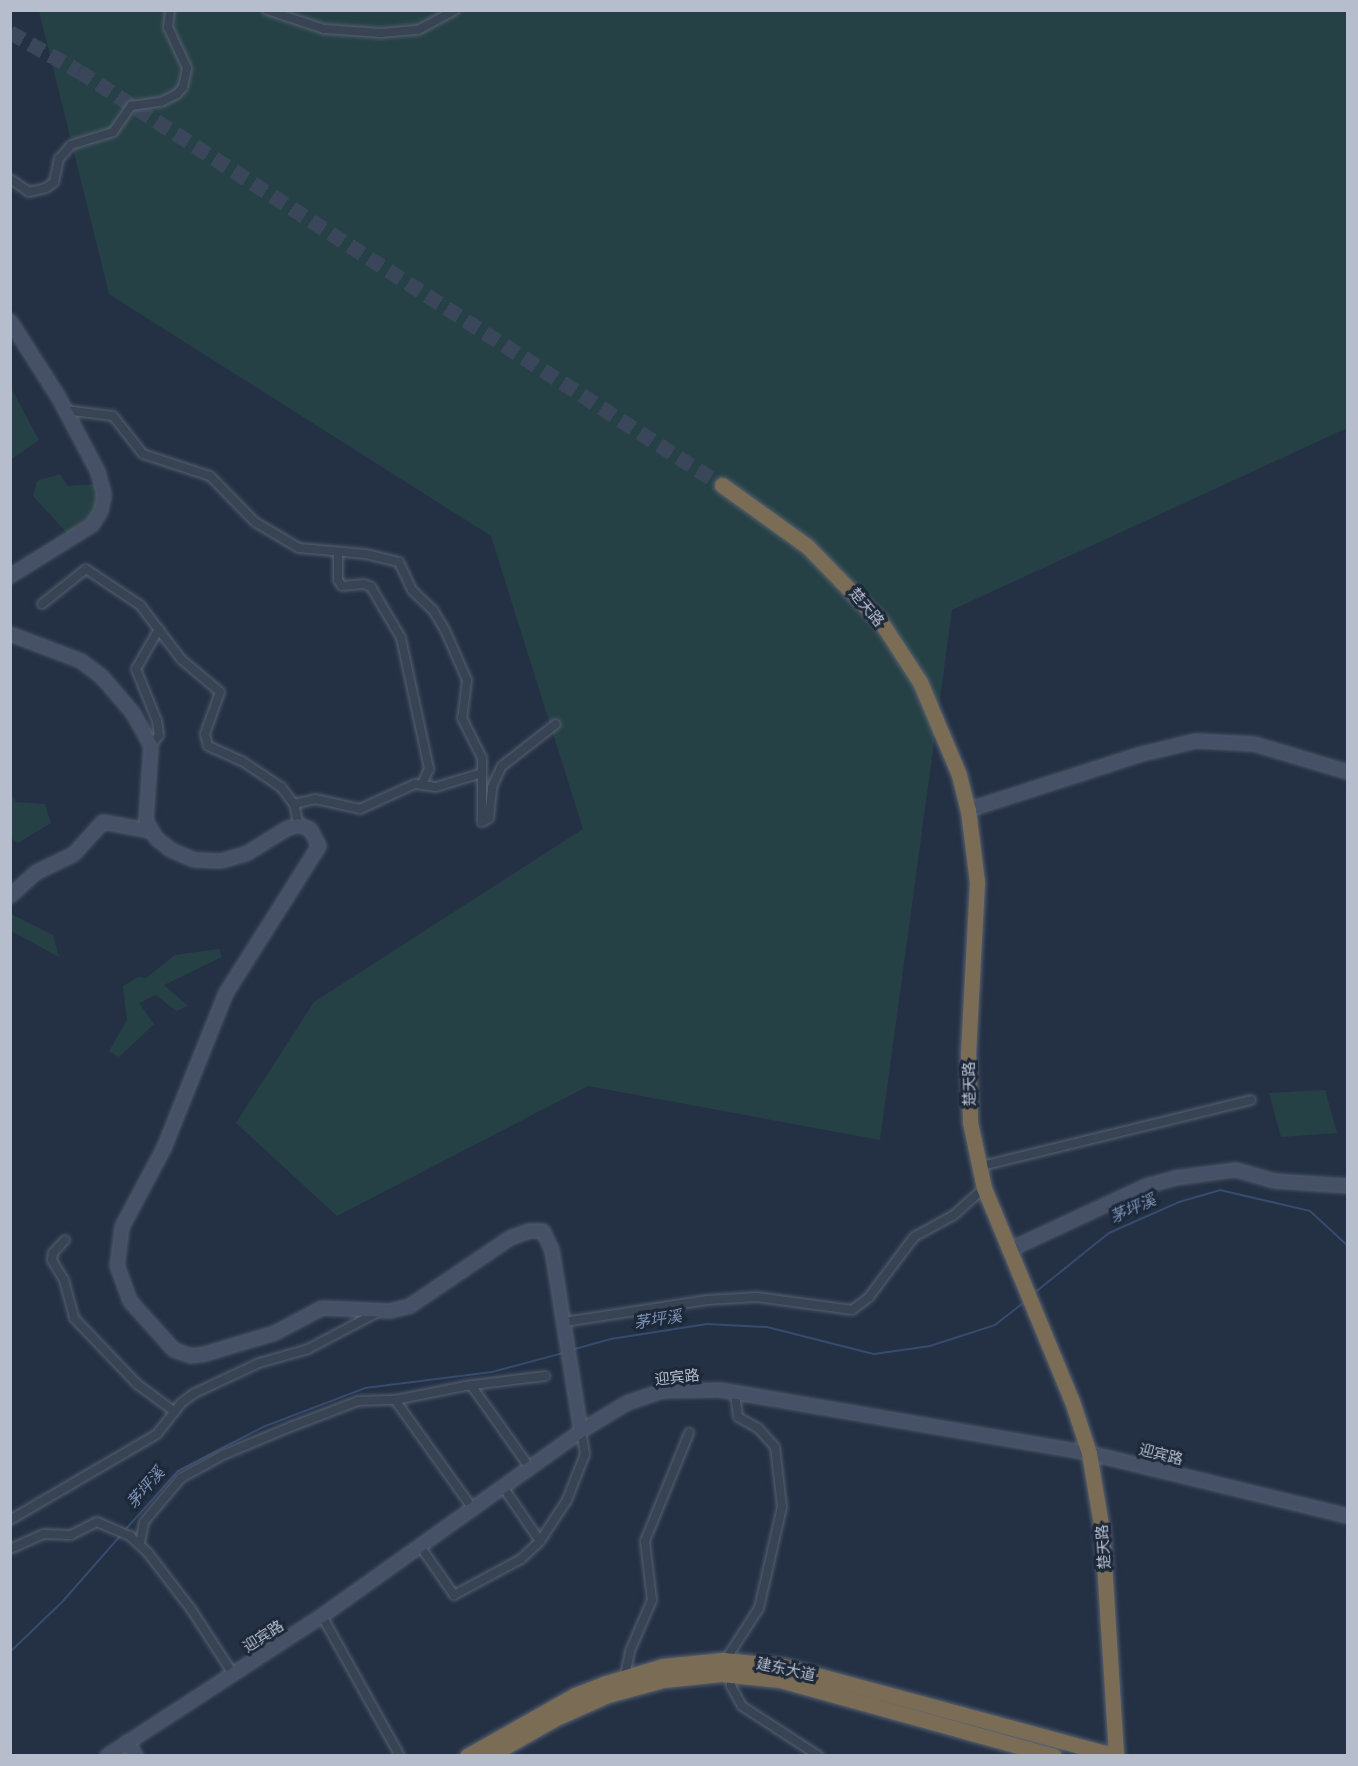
<!DOCTYPE html>
<html>
<head>
<meta charset="utf-8">
<style>
  body { margin:0 }
  #map { position:relative; width:1358px; height:1766px; overflow:hidden; background:#243145; font-family:Helvetica,"Noto Sans SC",sans-serif }
  div>[style] { position:absolute }
  [style*='--x'] { left:calc(var(--x)*1px); top:calc(var(--y)*1px); width:calc(var(--w)*1px); rotate:calc(var(--a)*1deg) }
  .green>* { inset:0; background:#264145 }
  .stream>* { height:2px; margin:-1px; padding:0 1px; transform-origin:1px; border-radius:1px; background:#364b6d }
  .highway-tunnel>* { height:15px; margin-top:-7.5px; transform-origin:0; background:repeating-linear-gradient(90deg,#3a465a 0 15px,transparent 0 23px) }
  .roads { filter:drop-shadow(0 0 2px #576171) drop-shadow(0 0 2px #576171) }
  .street>* { height:8px; margin:-4px; padding:0 4px; transform-origin:4px; border-radius:4px; background:#384354 }
  .secondary>* { height:12px; margin:-6px; padding:0 6px; transform-origin:6px; border-radius:6px; background:#465167 }
  .highway>* { height:15px; margin:-7.5px; padding:0 7.5px; transform-origin:7.5px; border-radius:7.5px; background:#7b6d55 }
  span { translate:-50% -50%; white-space:nowrap; text-align:center; line-height:1.15; -webkit-text-stroke:6px #1d2839; paint-order:stroke }
  .street-label { font-size:15px; color:#b6bece }
  .water-label { font-size:16px; color:#7b92b8; font-style:italic }
  .frame { position:absolute; inset:0; border:12px solid #b6bece; pointer-events:none }
</style>
</head>
<body>
<div id="map">
  <div class="green">
    <div style="clip-path:polygon(39px 11px,1347px 11px,1347px 428px,952px 610px,880px 1140px,588px 1086px,337px 1216px,236px 1123px,314px 1002px,583px 829px,491px 536px,109px 294px)"></div>
    <div style="clip-path:polygon(11px 388px,39px 440px,13px 458px,10px 458px)"></div>
    <div style="clip-path:polygon(60px 474px,68px 486px,94px 484px,100px 495px,91px 516px,68px 534px,33px 496px,37px 481px)"></div>
    <div style="clip-path:polygon(10px 792px,16px 802px,45px 804px,51px 823px,18px 843px,11px 838px)"></div>
    <div style="clip-path:polygon(11px 914px,53px 935px,59px 957px,11px 931px)"></div>
    <div style="clip-path:polygon(219px 949px,222px 957px,164px 985px,188px 1006px,176px 1011px,156px 995px,139px 1003px,154px 1024px,119px 1057px,109px 1051px,127px 1020px,123px 986px,138px 977px,146px 978px,175px 955px)"></div>
    <div style="clip-path:polygon(1325px 1090px,1337px 1133px,1281px 1137px,1269px 1093px)"></div>
  </div>
  <div class="stream">
    <div style="--x:1033;--y:1294;--w:97;--a:-38.8"></div>
    <div style="--x:1109;--y:1233;--w:77;--a:-23.9"></div>
    <div style="--x:1179;--y:1202;--w:43;--a:-16.3"></div>
    <div style="--x:1220;--y:1190;--w:92;--a:13.1"></div>
    <div style="--x:1310;--y:1211;--w:52;--a:42.6"></div>
    <div style="--x:571;--y:1350;--w:41;--a:-15.4"></div>
    <div style="--x:611;--y:1339;--w:97;--a:-8.9"></div>
    <div style="--x:707;--y:1324;--w:60;--a:2.9"></div>
    <div style="--x:767;--y:1327;--w:110;--a:14.2"></div>
    <div style="--x:874;--y:1354;--w:57;--a:-8.1"></div>
    <div style="--x:930;--y:1346;--w:68;--a:-17.9"></div>
    <div style="--x:995;--y:1325;--w:37;--a:-38"></div>
    <div style="--x:125;--y:1530;--w:79;--a:-48.1"></div>
    <div style="--x:178;--y:1471;--w:96;--a:-27.4"></div>
    <div style="--x:263;--y:1427;--w:109;--a:-20.9"></div>
    <div style="--x:365;--y:1388;--w:128;--a:-7.2"></div>
    <div style="--x:492;--y:1372;--w:73;--a:-15"></div>
    <div style="--x:10;--y:1652;--w:74;--a:-43.9"></div>
    <div style="--x:63;--y:1601;--w:88;--a:-48.7"></div>
  </div>
  <div class="highway-tunnel">
    <div style="--x:10;--y:32;--w:79;--a:29.5"></div>
    <div style="--x:79;--y:71;--w:765;--a:32.78"></div>
  </div>
  <div class="roads">
    <div class="street">
      <div style="--x:267;--y:10;--w:60;--a:18.4"></div>
      <div style="--x:324;--y:29;--w:57;--a:4"></div>
      <div style="--x:381;--y:33;--w:37;--a:-5"></div>
      <div style="--x:418;--y:30;--w:42;--a:-28.4"></div>
      <div style="--x:10;--y:179;--w:23;--a:34"></div>
      <div style="--x:29;--y:192;--w:17;--a:-13"></div>
      <div style="--x:46;--y:188;--w:10;--a:-37"></div>
      <div style="--x:54;--y:182;--w:24;--a:-78"></div>
      <div style="--x:59;--y:159;--w:18;--a:-49"></div>
      <div style="--x:71;--y:145;--w:44;--a:-17.2"></div>
      <div style="--x:113;--y:132;--w:32;--a:-55"></div>
      <div style="--x:131;--y:106;--w:30;--a:-8"></div>
      <div style="--x:161;--y:102;--w:18;--a:-27"></div>
      <div style="--x:177;--y:94;--w:9;--a:-49"></div>
      <div style="--x:183;--y:87;--w:19;--a:-78"></div>
      <div style="--x:187;--y:68;--w:45;--a:-114.9"></div>
      <div style="--x:168;--y:27;--w:17;--a:-83"></div>
      <div style="--x:65;--y:410;--w:48;--a:7.1"></div>
      <div style="--x:113;--y:416;--w:48;--a:51.7"></div>
      <div style="--x:143;--y:454;--w:71;--a:18.2"></div>
      <div style="--x:210;--y:476;--w:64;--a:45.6"></div>
      <div style="--x:255;--y:522;--w:51;--a:30.6"></div>
      <div style="--x:299;--y:548;--w:67;--a:5.1"></div>
      <div style="--x:366;--y:554;--w:34;--a:14"></div>
      <div style="--x:399;--y:562;--w:31;--a:65"></div>
      <div style="--x:412;--y:590;--w:29;--a:44"></div>
      <div style="--x:433;--y:610;--w:23;--a:59"></div>
      <div style="--x:445;--y:630;--w:55;--a:66.3"></div>
      <div style="--x:467;--y:680;--w:38;--a:97"></div>
      <div style="--x:462;--y:718;--w:45;--a:63.4"></div>
      <div style="--x:482;--y:758;--w:64;--a:90"></div>
      <div style="--x:482;--y:822;--w:8;--a:-30"></div>
      <div style="--x:489;--y:818;--w:31;--a:-84"></div>
      <div style="--x:492;--y:787;--w:23;--a:-65"></div>
      <div style="--x:502;--y:766;--w:68;--a:-37.9"></div>
      <div style="--x:338;--y:553;--w:27;--a:90"></div>
      <div style="--x:338;--y:580;--w:7;--a:56"></div>
      <div style="--x:342;--y:586;--w:22;--a:-5"></div>
      <div style="--x:364;--y:584;--w:8;--a:23"></div>
      <div style="--x:371;--y:587;--w:59;--a:59.5"></div>
      <div style="--x:401;--y:638;--w:134;--a:77.9"></div>
      <div style="--x:429;--y:769;--w:17;--a:115"></div>
      <div style="--x:42;--y:604;--w:56;--a:-38.5"></div>
      <div style="--x:86;--y:569;--w:65;--a:33.7"></div>
      <div style="--x:140;--y:605;--w:68;--a:52.8"></div>
      <div style="--x:181;--y:659;--w:51;--a:40.2"></div>
      <div style="--x:220;--y:692;--w:45;--a:109.7"></div>
      <div style="--x:205;--y:734;--w:12;--a:76"></div>
      <div style="--x:208;--y:746;--w:37;--a:24"></div>
      <div style="--x:242;--y:761;--w:47;--a:33.7"></div>
      <div style="--x:281;--y:787;--w:21;--a:53"></div>
      <div style="--x:294;--y:804;--w:22;--a:77"></div>
      <div style="--x:151;--y:746;--w:14;--a:-54"></div>
      <div style="--x:159;--y:735;--w:14;--a:-98"></div>
      <div style="--x:157;--y:721;--w:56;--a:-112"></div>
      <div style="--x:136;--y:669;--w:46;--a:-60.1"></div>
      <div style="--x:294;--y:804;--w:22;--a:-13"></div>
      <div style="--x:315;--y:799;--w:46;--a:12.5"></div>
      <div style="--x:360;--y:809;--w:60;--a:-24.4"></div>
      <div style="--x:415;--y:784;--w:21;--a:8"></div>
      <div style="--x:436;--y:787;--w:48;--a:-16.9"></div>
      <div style="--x:978;--y:1167;--w:281;--a:-13.8"></div>
      <div style="--x:65;--y:1240;--w:18;--a:133"></div>
      <div style="--x:53;--y:1253;--w:7;--a:98"></div>
      <div style="--x:52;--y:1260;--w:23;--a:59"></div>
      <div style="--x:64;--y:1280;--w:39;--a:75"></div>
      <div style="--x:74;--y:1318;--w:91;--a:46.3"></div>
      <div style="--x:137;--y:1384;--w:47;--a:36.4"></div>
      <div style="--x:564;--y:1322;--w:145;--a:-8.7"></div>
      <div style="--x:707;--y:1300;--w:50;--a:-3.4"></div>
      <div style="--x:757;--y:1297;--w:96;--a:7.8"></div>
      <div style="--x:852;--y:1310;--w:21;--a:-37"></div>
      <div style="--x:869;--y:1297;--w:75;--a:-53.1"></div>
      <div style="--x:914;--y:1237;--w:46;--a:-28.8"></div>
      <div style="--x:954;--y:1215;--w:40;--a:-42"></div>
      <div style="--x:471;--y:1385;--w:102;--a:54.6"></div>
      <div style="--x:735;--y:1393;--w:24;--a:83"></div>
      <div style="--x:738;--y:1417;--w:23;--a:29"></div>
      <div style="--x:758;--y:1428;--w:25;--a:48"></div>
      <div style="--x:775;--y:1447;--w:60;--a:83.3"></div>
      <div style="--x:782;--y:1507;--w:104;--a:102.8"></div>
      <div style="--x:759;--y:1608;--w:54;--a:122.8"></div>
      <div style="--x:730;--y:1653;--w:33;--a:88"></div>
      <div style="--x:731;--y:1686;--w:23;--a:61"></div>
      <div style="--x:742;--y:1706;--w:92;--a:33"></div>
      <div style="--x:395;--y:1400;--w:134;--a:54.4"></div>
      <div style="--x:503;--y:1487;--w:65;--a:55.6"></div>
      <div style="--x:10;--y:1520;--w:170;--a:-30.3"></div>
      <div style="--x:157;--y:1434;--w:39;--a:-52"></div>
      <div style="--x:181;--y:1403;--w:17;--a:-36"></div>
      <div style="--x:195;--y:1393;--w:71;--a:-25.1"></div>
      <div style="--x:259;--y:1363;--w:51;--a:-15.9"></div>
      <div style="--x:308;--y:1349;--w:81;--a:-27.8"></div>
      <div style="--x:140;--y:1543;--w:21;--a:-79"></div>
      <div style="--x:144;--y:1522;--w:57;--a:-49.9"></div>
      <div style="--x:181;--y:1478;--w:48;--a:-28.7"></div>
      <div style="--x:223;--y:1455;--w:73;--a:-22.7"></div>
      <div style="--x:290;--y:1427;--w:73;--a:-20.9"></div>
      <div style="--x:358;--y:1401;--w:37;--a:-2"></div>
      <div style="--x:395;--y:1400;--w:71;--a:-11.3"></div>
      <div style="--x:465;--y:1386;--w:81;--a:-7.1"></div>
      <div style="--x:420;--y:1546;--w:60;--a:55.2"></div>
      <div style="--x:454;--y:1595;--w:76;--a:-28.2"></div>
      <div style="--x:521;--y:1559;--w:26;--a:-43"></div>
      <div style="--x:540;--y:1541;--w:49;--a:-56.6"></div>
      <div style="--x:567;--y:1500;--w:49;--a:-68.6"></div>
      <div style="--x:585;--y:1454;--w:23;--a:-100"></div>
      <div style="--x:10;--y:1549;--w:36;--a:-24"></div>
      <div style="--x:43;--y:1534;--w:28;--a:2"></div>
      <div style="--x:71;--y:1535;--w:29;--a:-27"></div>
      <div style="--x:97;--y:1522;--w:36;--a:23"></div>
      <div style="--x:130;--y:1536;--w:25;--a:43"></div>
      <div style="--x:148;--y:1553;--w:71;--a:52.5"></div>
      <div style="--x:191;--y:1609;--w:77;--a:57.1"></div>
      <div style="--x:322;--y:1616;--w:160;--a:60.9"></div>
      <div style="--x:624;--y:1680;--w:30;--a:-78"></div>
      <div style="--x:630;--y:1651;--w:56;--a:-66.7"></div>
      <div style="--x:652;--y:1600;--w:59;--a:-96.8"></div>
      <div style="--x:645;--y:1541;--w:117;--a:-67.8"></div>
    </div>
    <div class="secondary">
      <div style="--x:10;--y:321;--w:91;--a:57.5"></div>
      <div style="--x:59;--y:398;--w:84;--a:62.2"></div>
      <div style="--x:98;--y:472;--w:24;--a:75"></div>
      <div style="--x:104;--y:495;--w:16;--a:101"></div>
      <div style="--x:101;--y:511;--w:17;--a:123"></div>
      <div style="--x:92;--y:525;--w:97;--a:148.1"></div>
      <div style="--x:10;--y:634;--w:76;--a:20.8"></div>
      <div style="--x:81;--y:661;--w:26;--a:37"></div>
      <div style="--x:102;--y:677;--w:48;--a:49.3"></div>
      <div style="--x:133;--y:713;--w:38;--a:61"></div>
      <div style="--x:151;--y:746;--w:75;--a:93.8"></div>
      <div style="--x:146;--y:821;--w:21;--a:59"></div>
      <div style="--x:157;--y:839;--w:18;--a:38"></div>
      <div style="--x:171;--y:850;--w:26;--a:23"></div>
      <div style="--x:195;--y:860;--w:26;--a:2"></div>
      <div style="--x:221;--y:861;--w:26;--a:-16"></div>
      <div style="--x:246;--y:854;--w:49;--a:-31.8"></div>
      <div style="--x:288;--y:828;--w:11;--a:-15"></div>
      <div style="--x:299;--y:825;--w:12;--a:20"></div>
      <div style="--x:310;--y:829;--w:19;--a:62"></div>
      <div style="--x:319;--y:846;--w:174;--a:122.3"></div>
      <div style="--x:226;--y:993;--w:167;--a:111.8"></div>
      <div style="--x:164;--y:1148;--w:89;--a:118"></div>
      <div style="--x:122;--y:1227;--w:38;--a:97"></div>
      <div style="--x:117;--y:1265;--w:38;--a:70"></div>
      <div style="--x:130;--y:1301;--w:66;--a:48.1"></div>
      <div style="--x:174;--y:1350;--w:18;--a:19"></div>
      <div style="--x:191;--y:1356;--w:14;--a:-8"></div>
      <div style="--x:205;--y:1354;--w:73;--a:-16.7"></div>
      <div style="--x:275;--y:1333;--w:53;--a:-28"></div>
      <div style="--x:322;--y:1308;--w:68;--a:2.5"></div>
      <div style="--x:390;--y:1311;--w:21;--a:-14"></div>
      <div style="--x:410;--y:1306;--w:121;--a:-34.2"></div>
      <div style="--x:510;--y:1238;--w:20;--a:-20"></div>
      <div style="--x:529;--y:1231;--w:14;--a:0"></div>
      <div style="--x:543;--y:1231;--w:21;--a:65"></div>
      <div style="--x:552;--y:1250;--w:183;--a:80.9"></div>
      <div style="--x:968;--y:810;--w:179;--a:-17.9"></div>
      <div style="--x:1138;--y:755;--w:60;--a:-13.6"></div>
      <div style="--x:1196;--y:741;--w:58;--a:3"></div>
      <div style="--x:1254;--y:744;--w:98;--a:16.6"></div>
      <div style="--x:10;--y:896;--w:36;--a:-42"></div>
      <div style="--x:37;--y:872;--w:41;--a:-25.9"></div>
      <div style="--x:74;--y:854;--w:43;--a:-47.8"></div>
      <div style="--x:103;--y:822;--w:49;--a:10.6"></div>
      <div style="--x:1009;--y:1250;--w:151;--a:-25"></div>
      <div style="--x:1146;--y:1186;--w:30;--a:-15"></div>
      <div style="--x:1175;--y:1178;--w:62;--a:-7.5"></div>
      <div style="--x:1236;--y:1170;--w:40;--a:16"></div>
      <div style="--x:1274;--y:1181;--w:74;--a:3.9"></div>
      <div style="--x:127;--y:1742;--w:17;--a:57"></div>
      <div style="--x:107;--y:1756;--w:257;--a:-33.1"></div>
      <div style="--x:322;--y:1616;--w:318;--a:-35.5"></div>
      <div style="--x:581;--y:1431;--w:54;--a:-31.3"></div>
      <div style="--x:627;--y:1403;--w:37;--a:-19"></div>
      <div style="--x:662;--y:1391;--w:58;--a:-1"></div>
      <div style="--x:720;--y:1390;--w:374;--a:9.7"></div>
      <div style="--x:1089;--y:1453;--w:267;--a:13.7"></div>
    </div>
    <div class="highway">
      <div style="--x:722;--y:485;--w:105;--a:35.7"></div>
      <div style="--x:807;--y:546;--w:106;--a:45.8"></div>
      <div style="--x:881;--y:622;--w:72;--a:57"></div>
      <div style="--x:920;--y:682;--w:101;--a:67.2"></div>
      <div style="--x:959;--y:775;--w:36;--a:76"></div>
      <div style="--x:968;--y:810;--w:73;--a:82.9"></div>
      <div style="--x:977;--y:882;--w:171;--a:93"></div>
      <div style="--x:968;--y:1053;--w:69;--a:88.3"></div>
      <div style="--x:970;--y:1122;--w:67;--a:78"></div>
      <div style="--x:984;--y:1188;--w:230;--a:67.6"></div>
      <div style="--x:1072;--y:1401;--w:55;--a:71.9"></div>
      <div style="--x:1089;--y:1453;--w:79;--a:80.5"></div>
      <div style="--x:1102;--y:1531;--w:225;--a:86.4"></div>
      <div style="--x:467;--y:1756;--w:124;--a:-29.5"></div>
      <div style="--x:575;--y:1695;--w:30;--a:-21"></div>
      <div style="--x:603;--y:1684;--w:63;--a:-16.7"></div>
      <div style="--x:663;--y:1666;--w:60;--a:-5.7"></div>
      <div style="--x:723;--y:1660;--w:60;--a:5.7"></div>
      <div style="--x:783;--y:1666;--w:345;--a:15.1"></div>
      <div style="--x:489;--y:1756;--w:75;--a:-29.6"></div>
      <div style="--x:554;--y:1719;--w:59;--a:-24"></div>
      <div style="--x:608;--y:1695;--w:57;--a:-15.3"></div>
      <div style="--x:663;--y:1680;--w:58;--a:-5.9"></div>
      <div style="--x:721;--y:1674;--w:59;--a:5.8"></div>
      <div style="--x:780;--y:1680;--w:284;--a:15.5"></div>
    </div>
  </div>
  <div class="street-label">
    <span style="left:867px;top:607px;rotate:50deg">楚天路</span>
    <span style="left:969px;top:1084px;rotate:-91deg">楚天路</span>
    <span style="left:677px;top:1377px;rotate:-6deg">迎宾路</span>
    <span style="left:1161px;top:1454px;rotate:14deg">迎宾路</span>
    <span style="left:1103px;top:1547px;rotate:-94deg">楚天路</span>
    <span style="left:263px;top:1636px;rotate:-33deg">迎宾路</span>
    <span style="left:786px;top:1669px;rotate:12deg">建东大道</span>
  </div>
  <div class="water-label">
    <span style="left:1133px;top:1209px;rotate:-24deg">茅坪溪</span>
    <span style="left:658px;top:1320px;rotate:-9deg">茅坪溪</span>
    <span style="left:146px;top:1488px;rotate:-49deg">茅坪溪</span>
  </div>
  <div class="frame"></div>
</div>
</body>
</html>
